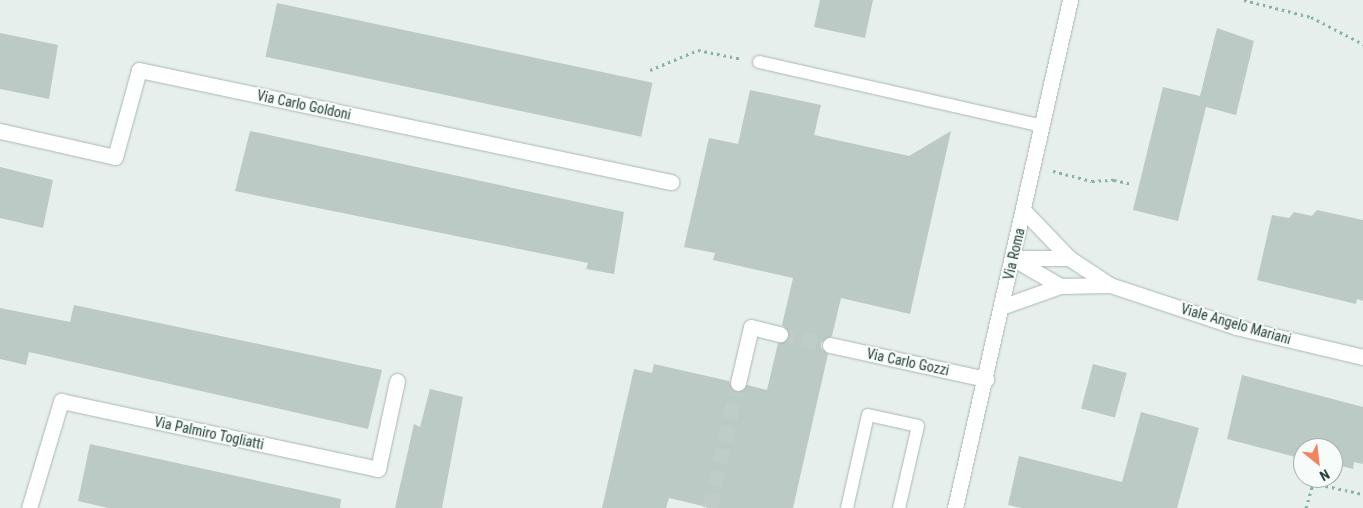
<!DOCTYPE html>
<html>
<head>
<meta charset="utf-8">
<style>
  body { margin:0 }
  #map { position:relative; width:1363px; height:508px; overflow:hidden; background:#e6efeb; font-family:"Roboto Condensed",sans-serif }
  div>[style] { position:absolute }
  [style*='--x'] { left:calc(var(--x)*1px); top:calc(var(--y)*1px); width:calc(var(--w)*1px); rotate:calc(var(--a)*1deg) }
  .building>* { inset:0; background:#bbcac4; transform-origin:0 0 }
  .street-tunnel>* { height:15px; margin-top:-7.5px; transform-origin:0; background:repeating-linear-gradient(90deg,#bfccc8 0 15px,transparent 0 23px) }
  .path>* { height:3px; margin-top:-1.5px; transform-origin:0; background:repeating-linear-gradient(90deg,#86b3a5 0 2.5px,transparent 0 6.5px) }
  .roads { filter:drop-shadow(0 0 1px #a8b8b2) drop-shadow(0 0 1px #a8b8b2) }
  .lane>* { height:12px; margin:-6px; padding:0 6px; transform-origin:6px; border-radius:6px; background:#fff }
  .street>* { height:15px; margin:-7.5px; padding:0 7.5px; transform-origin:7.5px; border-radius:7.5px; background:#fff }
  .secondary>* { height:15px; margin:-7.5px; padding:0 7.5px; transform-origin:7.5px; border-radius:7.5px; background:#fff }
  span { translate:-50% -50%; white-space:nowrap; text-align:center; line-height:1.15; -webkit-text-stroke:4px #f7fbf9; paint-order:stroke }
  .street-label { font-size:14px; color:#24423a }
  .north { position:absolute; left:1293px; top:438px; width:50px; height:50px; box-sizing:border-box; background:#f7fbf9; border:1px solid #a3b1ad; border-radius:50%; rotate:151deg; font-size:14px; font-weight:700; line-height:20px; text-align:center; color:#24423a }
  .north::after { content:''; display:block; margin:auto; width:18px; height:22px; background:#f4845f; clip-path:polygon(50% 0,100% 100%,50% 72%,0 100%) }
</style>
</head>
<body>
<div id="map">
  <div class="building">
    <div style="clip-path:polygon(820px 0,873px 0,865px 38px,814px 27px)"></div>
    <div style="left:277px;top:3px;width:384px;height:55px;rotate:12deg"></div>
    <div style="clip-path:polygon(1217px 28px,1254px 41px,1236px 115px,1206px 107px,1178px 221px,1133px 210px,1163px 87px,1200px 96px)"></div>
    <div style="clip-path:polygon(0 33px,58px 45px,49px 99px,0 89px)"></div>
    <div style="clip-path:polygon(750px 90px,821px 105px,814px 135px,909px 156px,951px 131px,910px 314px,841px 298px,832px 336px,821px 343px,821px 348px,828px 354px,793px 508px,711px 508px,669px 498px,666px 508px,602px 508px,634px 369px,652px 373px,654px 364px,729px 381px,731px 389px,736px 392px,747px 385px,767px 390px,778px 343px,789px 337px,789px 331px,782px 325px,793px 278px,713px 260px,715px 253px,684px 247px,709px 138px,738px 144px)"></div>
    <div style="clip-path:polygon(250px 131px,624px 212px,614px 274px,586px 269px,588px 263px,235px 191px)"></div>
    <div style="clip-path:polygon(0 167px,53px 180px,43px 228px,0 218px)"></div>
    <div style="clip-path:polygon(1317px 210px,1363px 220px,1363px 301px,1357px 299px,1356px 304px,1257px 280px,1272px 215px,1289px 218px,1294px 212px,1312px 216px)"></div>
    <div style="clip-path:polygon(74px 305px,382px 370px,368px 429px,29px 352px,26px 365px,0 359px,0 308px,70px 322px)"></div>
    <div style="left:1093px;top:364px;width:35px;height:46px;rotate:15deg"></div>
    <div style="clip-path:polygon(1242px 375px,1363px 407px,1363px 464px,1354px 462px,1353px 469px,1333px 464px,1333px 448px,1303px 448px,1303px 459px,1227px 439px)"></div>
    <div style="clip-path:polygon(430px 389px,463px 397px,442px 508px,395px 508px,414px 424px,420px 427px)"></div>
    <div style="clip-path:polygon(1141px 412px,1199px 428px,1177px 508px,1022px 508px,1008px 505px,1019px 456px,1122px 482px)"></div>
    <div style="clip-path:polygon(90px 444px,341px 499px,340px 508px,108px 508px,78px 501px)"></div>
  </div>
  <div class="street-tunnel">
    <div style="--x:780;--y:334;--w:51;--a:12.4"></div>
    <div style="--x:710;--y:508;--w:128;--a:-77.4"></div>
  </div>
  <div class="path">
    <div style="--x:1244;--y:0;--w:69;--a:14.2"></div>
    <div style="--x:1311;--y:17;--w:59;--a:27.4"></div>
    <div style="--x:650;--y:70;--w:52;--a:-22.6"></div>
    <div style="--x:698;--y:50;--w:45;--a:11.6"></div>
    <div style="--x:1053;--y:171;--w:40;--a:14.4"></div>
    <div style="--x:1092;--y:181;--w:22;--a:-3"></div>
    <div style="--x:1114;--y:180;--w:19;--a:12"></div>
    <div style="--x:1306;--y:508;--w:26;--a:-74"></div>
    <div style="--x:1313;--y:483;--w:51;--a:12.4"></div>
  </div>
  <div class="roads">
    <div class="lane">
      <div style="--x:759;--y:62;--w:290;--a:12.7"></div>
      <div style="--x:847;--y:508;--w:95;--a:-77.3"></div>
      <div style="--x:868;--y:415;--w:51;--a:12.4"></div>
      <div style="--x:918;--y:426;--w:84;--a:103"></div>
    </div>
    <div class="street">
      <div style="--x:0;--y:131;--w:118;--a:12.7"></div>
      <div style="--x:115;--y:157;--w:90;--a:-74.6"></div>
      <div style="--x:139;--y:70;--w:544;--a:11.89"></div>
      <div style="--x:1024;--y:211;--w:65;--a:46.2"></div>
      <div style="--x:1069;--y:258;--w:49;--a:33.4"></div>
      <div style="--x:1110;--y:285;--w:133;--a:18.4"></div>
      <div style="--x:1236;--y:327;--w:130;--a:13.3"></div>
      <div style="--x:1013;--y:258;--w:56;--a:0"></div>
      <div style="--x:1014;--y:259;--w:53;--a:30.4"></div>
      <div style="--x:1001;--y:307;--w:63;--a:-19.6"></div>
      <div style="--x:1060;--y:286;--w:50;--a:-1.1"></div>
      <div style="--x:830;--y:345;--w:160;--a:12.3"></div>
      <div style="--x:738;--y:383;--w:57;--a:-76.9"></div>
      <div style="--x:751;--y:327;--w:30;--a:14"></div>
      <div style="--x:29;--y:508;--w:112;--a:-73.3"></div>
      <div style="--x:61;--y:401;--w:324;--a:12.1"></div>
      <div style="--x:378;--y:469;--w:90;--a:-77.8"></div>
    </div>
    <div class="secondary">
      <div style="--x:955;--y:508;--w:521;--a:-77.24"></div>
    </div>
  </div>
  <div class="street-label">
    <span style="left:304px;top:105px;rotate:12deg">Via Carlo Goldoni</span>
    <span style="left:1014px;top:254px;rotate:-77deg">Via Roma</span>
    <span style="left:1236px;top:324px;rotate:16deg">Viale Angelo Mariani</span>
    <span style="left:908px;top:362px;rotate:12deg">Via Carlo Gozzi</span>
    <span style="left:209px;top:433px;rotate:12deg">Via Palmiro Togliatti</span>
  </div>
  <div class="north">N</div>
</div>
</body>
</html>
